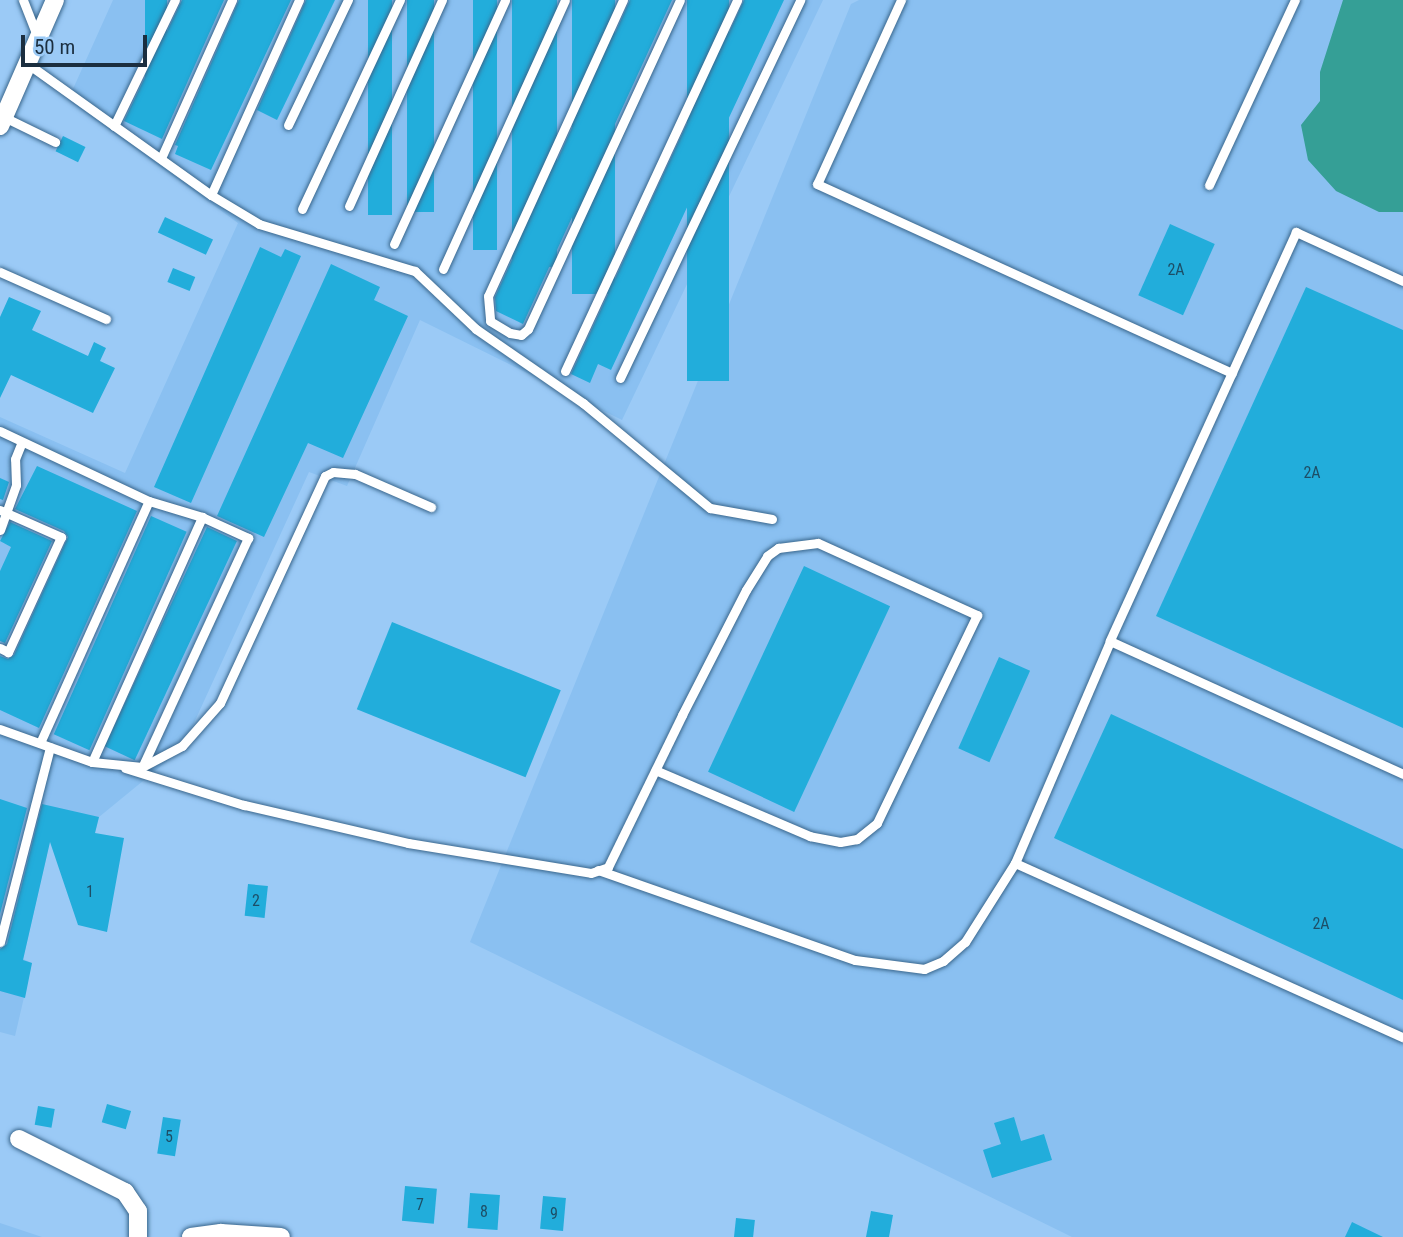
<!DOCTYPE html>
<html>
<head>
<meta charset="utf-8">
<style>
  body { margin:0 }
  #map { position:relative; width:1403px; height:1237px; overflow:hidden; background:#9bcaf6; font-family:"Roboto Condensed",sans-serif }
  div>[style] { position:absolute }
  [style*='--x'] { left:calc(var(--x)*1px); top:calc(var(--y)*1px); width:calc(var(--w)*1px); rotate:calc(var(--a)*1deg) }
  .built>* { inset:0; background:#8ac0f1 }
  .water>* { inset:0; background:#359f96 }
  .building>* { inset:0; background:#22addb; transform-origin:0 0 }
  .roads { filter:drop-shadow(0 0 2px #39668c) drop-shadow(0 0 2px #39668c) }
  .service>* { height:9px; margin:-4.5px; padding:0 4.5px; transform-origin:4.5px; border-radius:4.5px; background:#fff }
  .minor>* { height:18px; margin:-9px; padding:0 9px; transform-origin:9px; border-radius:9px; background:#fff }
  span { translate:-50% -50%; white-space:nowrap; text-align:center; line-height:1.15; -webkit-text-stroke:6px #9bcaf6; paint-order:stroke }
  .number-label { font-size:16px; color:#1d4e66 }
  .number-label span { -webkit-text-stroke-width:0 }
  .scale { position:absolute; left:21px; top:35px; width:126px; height:32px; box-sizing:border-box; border:4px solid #1b2e3f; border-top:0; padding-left:9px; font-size:21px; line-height:24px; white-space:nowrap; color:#1b2e3f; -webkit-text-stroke:5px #9bcaf6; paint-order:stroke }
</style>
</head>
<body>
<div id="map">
  <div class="built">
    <div style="clip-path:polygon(113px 0,823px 0,622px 420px,420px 320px,347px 486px,309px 472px,193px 725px,171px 758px,99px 817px,95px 833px,54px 824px,23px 959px,32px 963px,15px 1036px,0 1032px,0 417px,125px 473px,238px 223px,68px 100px)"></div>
    <div style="clip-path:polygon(859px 0,1403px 0,1403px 1237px,1072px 1237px,470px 942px,851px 4px)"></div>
    <div style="clip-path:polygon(0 1223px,42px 1237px,0 1237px)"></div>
  </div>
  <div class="water">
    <div style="clip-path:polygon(1343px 0,1403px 0,1403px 212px,1379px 212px,1336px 191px,1308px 160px,1301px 125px,1320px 101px,1320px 72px)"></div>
  </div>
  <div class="building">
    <div style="left:145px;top:0;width:22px;height:115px"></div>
    <div style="clip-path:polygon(182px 0,224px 0,162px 139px,124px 121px)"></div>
    <div style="clip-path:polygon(239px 0,291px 0,211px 170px,175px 154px,178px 146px,175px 145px)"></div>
    <div style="clip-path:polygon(306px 0,335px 0,277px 120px,257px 110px)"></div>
    <div style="left:368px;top:0;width:24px;height:215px"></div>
    <div style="left:407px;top:0;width:27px;height:212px"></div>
    <div style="left:473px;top:0;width:24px;height:250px"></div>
    <div style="left:512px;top:0;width:45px;height:267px"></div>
    <div style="left:572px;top:0;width:43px;height:294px"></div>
    <div style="clip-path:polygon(630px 0,672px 0,523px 324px,496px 311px,495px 297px)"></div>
    <div style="left:687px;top:0;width:42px;height:381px"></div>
    <div style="clip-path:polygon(744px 0,784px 0,611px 370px,598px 364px,590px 383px,571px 374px)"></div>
    <div style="left:63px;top:136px;width:25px;height:17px;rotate:26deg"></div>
    <div style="left:165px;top:217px;width:53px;height:17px;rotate:25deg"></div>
    <div style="left:1170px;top:224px;width:49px;height:78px;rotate:24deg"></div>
    <div style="clip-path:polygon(260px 247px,281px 257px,285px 249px,301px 256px,191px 503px,154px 487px)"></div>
    <div style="clip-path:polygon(331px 264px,380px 287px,374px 300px,408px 316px,343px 458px,308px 443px,264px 537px,217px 516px)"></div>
    <div style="left:173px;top:268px;width:24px;height:15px;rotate:22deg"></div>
    <div style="clip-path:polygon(1306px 287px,1403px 330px,1403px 728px,1156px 616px)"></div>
    <div style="clip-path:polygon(9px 297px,41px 311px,32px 330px,88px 356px,94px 342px,106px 348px,100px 361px,115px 368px,93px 413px,11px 375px,0 398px,0 317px)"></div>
    <div style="clip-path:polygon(37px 466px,137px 511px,39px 728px,0 710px,0 656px,8px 659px,14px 655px,68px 537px,64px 531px,15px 509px)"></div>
    <div style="clip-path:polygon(0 478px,9px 482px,3px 500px,0 499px)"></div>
    <div style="left:151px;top:516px;width:39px;height:239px;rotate:24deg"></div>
    <div style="clip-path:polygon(10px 522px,52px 541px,5px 643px,0 641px,0 571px,11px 547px,0 541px)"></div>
    <div style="left:207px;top:527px;width:33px;height:242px;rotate:25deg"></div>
    <div style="left:804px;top:566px;width:95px;height:227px;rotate:25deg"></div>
    <div style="left:392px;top:622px;width:182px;height:94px;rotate:22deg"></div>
    <div style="left:999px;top:657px;width:34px;height:100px;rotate:24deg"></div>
    <div style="clip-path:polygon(1111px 714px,1403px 849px,1403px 1000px,1054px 838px)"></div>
    <div style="clip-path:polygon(0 799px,27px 808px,0 914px)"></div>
    <div style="clip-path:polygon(42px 804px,99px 817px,95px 833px,124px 838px,107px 932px,78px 925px,50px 842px,23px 960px,32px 963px,25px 998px,0 991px,0 949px,7px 944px)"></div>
    <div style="left:248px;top:884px;width:20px;height:32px;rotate:6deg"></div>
    <div style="left:107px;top:1104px;width:25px;height:19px;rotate:16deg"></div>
    <div style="left:38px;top:1106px;width:17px;height:19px;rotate:10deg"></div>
    <div style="left:163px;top:1117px;width:18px;height:37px;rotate:9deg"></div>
    <div style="clip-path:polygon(1014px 1117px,1021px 1141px,1044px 1134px,1052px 1160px,992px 1178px,983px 1150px,1001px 1144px,994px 1123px)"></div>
    <div style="left:405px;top:1186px;width:32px;height:35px;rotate:5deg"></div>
    <div style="left:470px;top:1193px;width:30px;height:35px;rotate:4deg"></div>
    <div style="left:543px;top:1196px;width:23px;height:33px;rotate:5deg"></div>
    <div style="clip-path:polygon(871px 1211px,893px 1215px,889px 1237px,866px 1237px)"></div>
    <div style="left:736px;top:1218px;width:19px;height:19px;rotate:6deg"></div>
    <div style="clip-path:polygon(1352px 1222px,1383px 1237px,1345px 1237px)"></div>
  </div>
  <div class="roads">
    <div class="service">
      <div style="--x:23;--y:0;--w:41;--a:68.5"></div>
      <div style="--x:623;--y:0;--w:325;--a:114.5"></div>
      <div style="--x:488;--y:296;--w:25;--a:85"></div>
      <div style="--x:490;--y:321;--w:23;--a:31"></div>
      <div style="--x:510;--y:333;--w:11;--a:10"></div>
      <div style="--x:521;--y:335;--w:9;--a:-41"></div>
      <div style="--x:528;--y:329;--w:362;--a:-65.2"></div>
      <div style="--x:901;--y:0;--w:202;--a:114.5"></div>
      <div style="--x:817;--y:184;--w:456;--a:24.5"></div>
      <div style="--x:28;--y:64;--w:225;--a:35.6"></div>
      <div style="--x:211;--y:195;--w:56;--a:31.1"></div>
      <div style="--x:259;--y:224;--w:163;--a:16.8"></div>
      <div style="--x:415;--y:271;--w:84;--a:43.6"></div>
      <div style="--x:476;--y:329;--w:130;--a:34.7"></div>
      <div style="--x:583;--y:403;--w:165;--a:39.6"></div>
      <div style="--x:710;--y:508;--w:63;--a:10.1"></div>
      <div style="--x:4;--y:117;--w:57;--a:26.1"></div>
      <div style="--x:288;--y:125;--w:139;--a:-64.4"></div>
      <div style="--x:114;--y:126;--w:140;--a:-64.2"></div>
      <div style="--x:162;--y:156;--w:171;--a:-65.8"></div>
      <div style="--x:1209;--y:185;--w:204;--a:-65.1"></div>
      <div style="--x:211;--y:195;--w:214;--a:-65.7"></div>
      <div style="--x:349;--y:206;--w:226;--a:-65.7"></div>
      <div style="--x:302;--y:209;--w:231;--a:-64.9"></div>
      <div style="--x:394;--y:244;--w:268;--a:-65.5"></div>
      <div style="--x:443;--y:269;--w:295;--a:-65.6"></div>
      <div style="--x:0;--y:272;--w:116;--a:23.9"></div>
      <div style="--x:1403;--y:281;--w:118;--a:-155.4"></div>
      <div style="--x:1296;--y:232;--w:449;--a:114.5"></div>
      <div style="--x:1110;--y:641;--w:322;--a:24.4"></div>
      <div style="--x:565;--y:371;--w:409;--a:-65.1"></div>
      <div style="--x:620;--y:378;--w:419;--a:-64.5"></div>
      <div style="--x:0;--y:431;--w:165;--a:25.2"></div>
      <div style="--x:149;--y:501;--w:55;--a:16.8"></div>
      <div style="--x:202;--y:517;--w:51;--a:24.5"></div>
      <div style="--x:248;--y:538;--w:252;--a:114.8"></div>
      <div style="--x:142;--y:767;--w:50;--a:-174.3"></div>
      <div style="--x:92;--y:762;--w:98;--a:-160.3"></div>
      <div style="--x:0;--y:510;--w:67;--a:23.9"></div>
      <div style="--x:61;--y:537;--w:127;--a:114.7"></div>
      <div style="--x:8;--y:652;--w:9;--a:-153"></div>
      <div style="--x:0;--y:530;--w:48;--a:-70.4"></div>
      <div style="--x:16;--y:485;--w:26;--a:-92"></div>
      <div style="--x:15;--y:459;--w:18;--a:-68"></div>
      <div style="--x:40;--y:743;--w:265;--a:-65.8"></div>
      <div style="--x:92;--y:762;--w:269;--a:-65.8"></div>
      <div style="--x:142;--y:767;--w:45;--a:-27.7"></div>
      <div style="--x:182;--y:746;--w:57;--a:-48.5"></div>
      <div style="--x:220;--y:703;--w:250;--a:-65.2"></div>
      <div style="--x:325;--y:476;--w:9;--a:-27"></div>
      <div style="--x:333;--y:472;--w:22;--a:5"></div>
      <div style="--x:355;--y:474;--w:83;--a:23.5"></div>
      <div style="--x:125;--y:768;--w:125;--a:17.3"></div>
      <div style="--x:244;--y:805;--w:168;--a:13"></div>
      <div style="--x:408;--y:843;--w:185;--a:9.3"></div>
      <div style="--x:591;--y:873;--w:18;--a:-19"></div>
      <div style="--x:608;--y:867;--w:169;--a:-64"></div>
      <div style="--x:682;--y:715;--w:140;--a:-62.9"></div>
      <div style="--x:746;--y:590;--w:40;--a:-58"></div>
      <div style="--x:767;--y:556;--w:14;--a:-36"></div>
      <div style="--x:778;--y:548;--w:40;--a:-7.1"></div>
      <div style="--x:818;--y:543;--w:175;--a:24.4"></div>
      <div style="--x:977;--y:615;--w:231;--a:115.7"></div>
      <div style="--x:877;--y:823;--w:26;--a:141"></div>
      <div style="--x:857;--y:839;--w:17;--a:170"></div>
      <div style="--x:840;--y:842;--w:31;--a:-169"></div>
      <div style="--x:810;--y:836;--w:168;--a:-156.9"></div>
      <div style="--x:1015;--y:863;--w:425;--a:24.2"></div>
      <div style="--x:598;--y:870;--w:272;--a:19.3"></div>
      <div style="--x:855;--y:960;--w:70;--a:7.4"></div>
      <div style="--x:924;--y:969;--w:21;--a:-23"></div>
      <div style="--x:943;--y:961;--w:29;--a:-41"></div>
      <div style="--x:965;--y:942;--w:93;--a:-57.7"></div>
      <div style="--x:1015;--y:863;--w:241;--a:-66.8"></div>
      <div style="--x:0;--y:942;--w:201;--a:-75.6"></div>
    </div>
    <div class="minor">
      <div style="--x:0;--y:126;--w:137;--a:-66.4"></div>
      <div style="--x:19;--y:1139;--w:119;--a:26.6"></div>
      <div style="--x:125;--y:1192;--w:23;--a:56"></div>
      <div style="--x:138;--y:1211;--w:26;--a:90"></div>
      <div style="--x:191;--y:1237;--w:30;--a:-8"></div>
      <div style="--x:221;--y:1233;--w:60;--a:3.8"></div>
    </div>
  </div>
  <div class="number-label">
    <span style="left:1176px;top:270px">2А</span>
    <span style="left:1312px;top:473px">2А</span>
    <span style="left:90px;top:892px">1</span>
    <span style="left:256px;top:901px">2</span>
    <span style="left:1321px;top:924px">2А</span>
    <span style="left:169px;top:1137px">5</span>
    <span style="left:420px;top:1205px">7</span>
    <span style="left:484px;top:1212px">8</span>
    <span style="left:554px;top:1214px">9</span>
  </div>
  <div class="scale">50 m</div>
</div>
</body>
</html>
